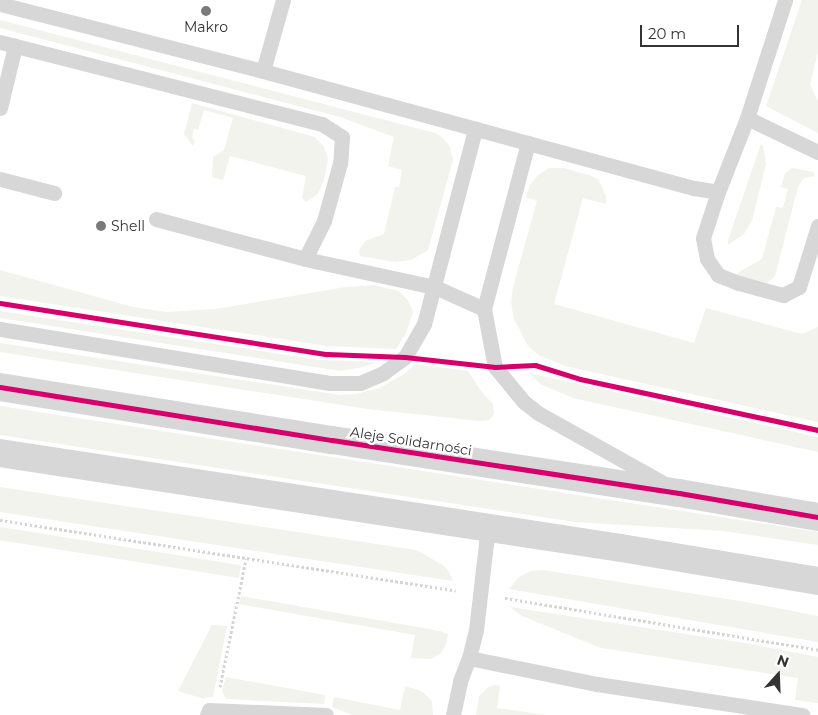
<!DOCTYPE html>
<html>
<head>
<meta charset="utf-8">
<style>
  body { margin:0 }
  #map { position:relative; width:818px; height:715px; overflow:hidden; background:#fff; font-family:Montserrat,sans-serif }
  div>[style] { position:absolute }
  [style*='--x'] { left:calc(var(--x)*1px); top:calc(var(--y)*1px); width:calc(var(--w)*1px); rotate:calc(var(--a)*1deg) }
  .green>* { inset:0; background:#f1f3ec; transform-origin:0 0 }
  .path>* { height:3px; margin-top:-1.5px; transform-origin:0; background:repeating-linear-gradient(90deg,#d5d5d5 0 2.5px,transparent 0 5px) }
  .service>* { height:15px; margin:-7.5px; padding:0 7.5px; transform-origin:7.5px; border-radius:7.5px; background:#d7d7d7 }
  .tertiary>* { height:28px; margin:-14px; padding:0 14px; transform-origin:14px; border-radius:14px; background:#d7d7d7 }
  .cycleway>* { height:5px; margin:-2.5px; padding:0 2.5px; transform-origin:2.5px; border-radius:2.5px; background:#d6006c }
  .dots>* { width:14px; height:14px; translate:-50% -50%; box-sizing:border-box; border:2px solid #fff; border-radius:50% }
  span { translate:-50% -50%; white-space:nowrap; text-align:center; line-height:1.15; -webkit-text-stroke:5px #fff; paint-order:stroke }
  .poi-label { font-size:14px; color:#333 }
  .left { translate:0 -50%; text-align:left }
  .street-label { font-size:14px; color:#333 }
  .north { position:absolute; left:753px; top:650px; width:50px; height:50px; -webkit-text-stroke:4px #fff; paint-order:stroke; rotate:20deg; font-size:14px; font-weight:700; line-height:20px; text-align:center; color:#333 }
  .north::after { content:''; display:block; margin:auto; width:18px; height:22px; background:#333; clip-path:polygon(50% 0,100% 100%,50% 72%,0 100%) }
  .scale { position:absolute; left:640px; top:25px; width:99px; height:22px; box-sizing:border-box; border:2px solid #333; border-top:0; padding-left:6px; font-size:15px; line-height:18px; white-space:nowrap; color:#333; -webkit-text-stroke:4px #fff; paint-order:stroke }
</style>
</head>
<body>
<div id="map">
  <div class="green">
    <div style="clip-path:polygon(802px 0,818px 0,818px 52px,810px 85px,818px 101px,818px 133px,766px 106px)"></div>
    <div style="clip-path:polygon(0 20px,435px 133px,442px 137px,450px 147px,453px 160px,428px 250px,411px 260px,395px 262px,360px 256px,359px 250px,365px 241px,384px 234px,395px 187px,399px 187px,402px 170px,388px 166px,394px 137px,340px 117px,0 28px)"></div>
    <div style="clip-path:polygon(192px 103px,315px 137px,324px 147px,328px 159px,324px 180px,318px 194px,306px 202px,302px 198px,306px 176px,230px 156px,223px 180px,212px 177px,213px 157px,224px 150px,233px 118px,204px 110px,198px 130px,194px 129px,192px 138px,195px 140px,193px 146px,184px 134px)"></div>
    <div style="clip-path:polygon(761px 144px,763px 146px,766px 164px,752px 221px,744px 234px,728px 245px,728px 240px)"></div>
    <div style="clip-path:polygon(549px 168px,564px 168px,592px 176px,599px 180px,606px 196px,606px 204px,583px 198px,554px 304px,694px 343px,706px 308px,802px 334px,818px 327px,818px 422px,565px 366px,538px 355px,528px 346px,514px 319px,511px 303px,513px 287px,537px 201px,526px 197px,530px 185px,538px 175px)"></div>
    <div style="clip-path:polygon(792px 168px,813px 172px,815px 176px,804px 178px,798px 187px,775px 276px,767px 283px,737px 276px,739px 272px,762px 259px,776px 207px,783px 208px,788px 189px,781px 187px,785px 173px)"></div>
    <div style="clip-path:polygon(0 270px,133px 307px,167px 312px,216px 309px,346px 287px,374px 285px,399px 291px,408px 300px,413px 312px,406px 333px,396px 349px,327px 346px,0 296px)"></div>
    <div style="clip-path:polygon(0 311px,320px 360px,377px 362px,363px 367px,341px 371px,0 318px)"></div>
    <div style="clip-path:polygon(0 343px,340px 395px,356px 394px,379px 388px,404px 374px,416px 364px,468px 371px,481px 391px,493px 404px,494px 414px,489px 420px,479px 421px,368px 409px,0 352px)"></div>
    <div style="clip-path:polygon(529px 373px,818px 437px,818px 452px,573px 398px,540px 384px)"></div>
    <div style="clip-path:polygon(0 406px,818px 532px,818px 545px,723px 531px,575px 522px,0 435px)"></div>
    <div style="clip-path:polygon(0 487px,416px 550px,443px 565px,449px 572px,453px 581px,0 512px)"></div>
    <div style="left:0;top:527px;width:244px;height:13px;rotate:9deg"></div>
    <div style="clip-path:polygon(543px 570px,746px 602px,818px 616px,818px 642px,509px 589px,518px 578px,530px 571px)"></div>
    <div style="clip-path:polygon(241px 596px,440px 631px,448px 634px,446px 644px,441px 653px,431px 659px,411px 658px,415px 635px,239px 604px)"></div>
    <div style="clip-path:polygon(510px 607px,751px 644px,818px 657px,818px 703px,795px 700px,798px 678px,601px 648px,522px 616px)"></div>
    <div style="clip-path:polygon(212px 625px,227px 626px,213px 697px,201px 698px,178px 691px)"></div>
    <div style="clip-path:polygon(226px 677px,325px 695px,324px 704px,226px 699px,222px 691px)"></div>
    <div style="clip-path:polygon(495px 685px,500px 686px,497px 708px,547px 715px,476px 715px,479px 696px,488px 687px)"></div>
    <div style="clip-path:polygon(405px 686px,421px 691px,427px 696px,432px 702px,433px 715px,352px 715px,332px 707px,334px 697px,400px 710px)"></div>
  </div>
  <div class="path">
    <div style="--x:0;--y:520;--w:461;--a:8.8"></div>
    <div style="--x:505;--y:598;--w:317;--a:9.4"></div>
    <div style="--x:220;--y:687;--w:131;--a:-78.5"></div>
  </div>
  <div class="service">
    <div style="--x:0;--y:4;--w:271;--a:14.3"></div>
    <div style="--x:263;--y:71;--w:447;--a:15.2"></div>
    <div style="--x:694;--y:188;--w:24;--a:9"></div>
    <div style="--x:718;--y:192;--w:79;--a:-68.6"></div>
    <div style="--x:747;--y:118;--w:124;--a:-72.1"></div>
    <div style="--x:0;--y:42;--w:332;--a:14.3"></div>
    <div style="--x:322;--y:124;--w:24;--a:33"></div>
    <div style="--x:342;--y:137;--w:26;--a:94"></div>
    <div style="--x:340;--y:163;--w:60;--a:105.4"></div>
    <div style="--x:324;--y:221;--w:42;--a:116.6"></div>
    <div style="--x:263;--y:71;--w:74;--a:-74.3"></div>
    <div style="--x:0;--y:108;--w:64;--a:-76.4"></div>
    <div style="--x:747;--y:118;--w:79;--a:25.6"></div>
    <div style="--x:0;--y:179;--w:56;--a:14.5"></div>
    <div style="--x:718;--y:192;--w:48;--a:108.1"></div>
    <div style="--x:703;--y:238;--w:21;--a:79"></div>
    <div style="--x:707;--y:259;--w:19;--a:55"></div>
    <div style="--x:718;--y:275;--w:22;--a:21"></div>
    <div style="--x:739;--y:283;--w:46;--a:15.3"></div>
    <div style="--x:783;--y:295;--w:18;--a:-27"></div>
    <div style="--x:799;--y:287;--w:64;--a:-72.7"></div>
    <div style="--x:156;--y:219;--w:154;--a:15"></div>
    <div style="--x:305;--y:259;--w:133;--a:12.2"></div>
    <div style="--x:435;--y:287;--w:54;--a:24.2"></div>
    <div style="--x:484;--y:309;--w:59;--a:79.3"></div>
    <div style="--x:495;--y:367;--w:45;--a:50.4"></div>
    <div style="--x:524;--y:402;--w:18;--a:38"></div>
    <div style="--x:538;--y:413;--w:143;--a:29.2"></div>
    <div style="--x:484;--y:309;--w:172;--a:-75.2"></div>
    <div style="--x:0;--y:329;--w:334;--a:9.3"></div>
    <div style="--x:330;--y:383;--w:30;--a:0"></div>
    <div style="--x:360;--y:383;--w:25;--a:-23"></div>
    <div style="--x:383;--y:373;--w:27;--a:-36"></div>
    <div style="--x:405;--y:357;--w:38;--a:-60"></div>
    <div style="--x:424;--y:324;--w:201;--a:-75.3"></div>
    <div style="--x:469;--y:658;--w:131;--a:11.5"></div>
    <div style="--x:597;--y:684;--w:208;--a:8.6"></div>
    <div style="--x:207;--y:715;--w:5;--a:-68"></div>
    <div style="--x:209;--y:710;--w:117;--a:2.4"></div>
    <div style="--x:453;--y:715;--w:35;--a:-78"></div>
    <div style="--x:460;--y:681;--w:25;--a:-69"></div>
    <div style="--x:469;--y:658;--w:29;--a:-76"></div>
    <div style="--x:476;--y:630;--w:104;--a:-83.4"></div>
  </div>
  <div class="tertiary">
    <div style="--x:0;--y:387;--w:336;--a:9.1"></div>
    <div style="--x:332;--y:440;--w:351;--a:8.7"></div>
    <div style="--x:679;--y:493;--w:141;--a:9.8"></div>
    <div style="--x:0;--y:453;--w:628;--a:8.7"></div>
    <div style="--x:621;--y:548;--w:200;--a:9.5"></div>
  </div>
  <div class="cycleway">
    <div style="--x:0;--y:303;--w:331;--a:8.9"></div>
    <div style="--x:327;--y:354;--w:78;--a:2.2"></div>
    <div style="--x:405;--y:357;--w:91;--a:6.3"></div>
    <div style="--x:495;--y:367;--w:40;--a:-2.9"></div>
    <div style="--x:535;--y:365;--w:47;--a:17.3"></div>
    <div style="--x:580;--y:379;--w:243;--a:12.1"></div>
    <div style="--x:0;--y:387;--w:336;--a:9.1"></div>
    <div style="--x:332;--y:440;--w:351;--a:8.7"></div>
    <div style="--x:679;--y:493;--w:141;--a:9.8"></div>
  </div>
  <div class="dots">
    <div style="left:206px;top:11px;background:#7a7a7a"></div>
    <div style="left:101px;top:226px;background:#7a7a7a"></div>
  </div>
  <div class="poi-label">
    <span style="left:206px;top:27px">Makro</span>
    <span class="left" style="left:111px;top:226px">Shell</span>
  </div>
  <div class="street-label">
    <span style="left:411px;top:441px;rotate:9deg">Aleje Solidarności</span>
  </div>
  <div class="north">N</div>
  <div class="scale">20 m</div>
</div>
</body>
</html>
